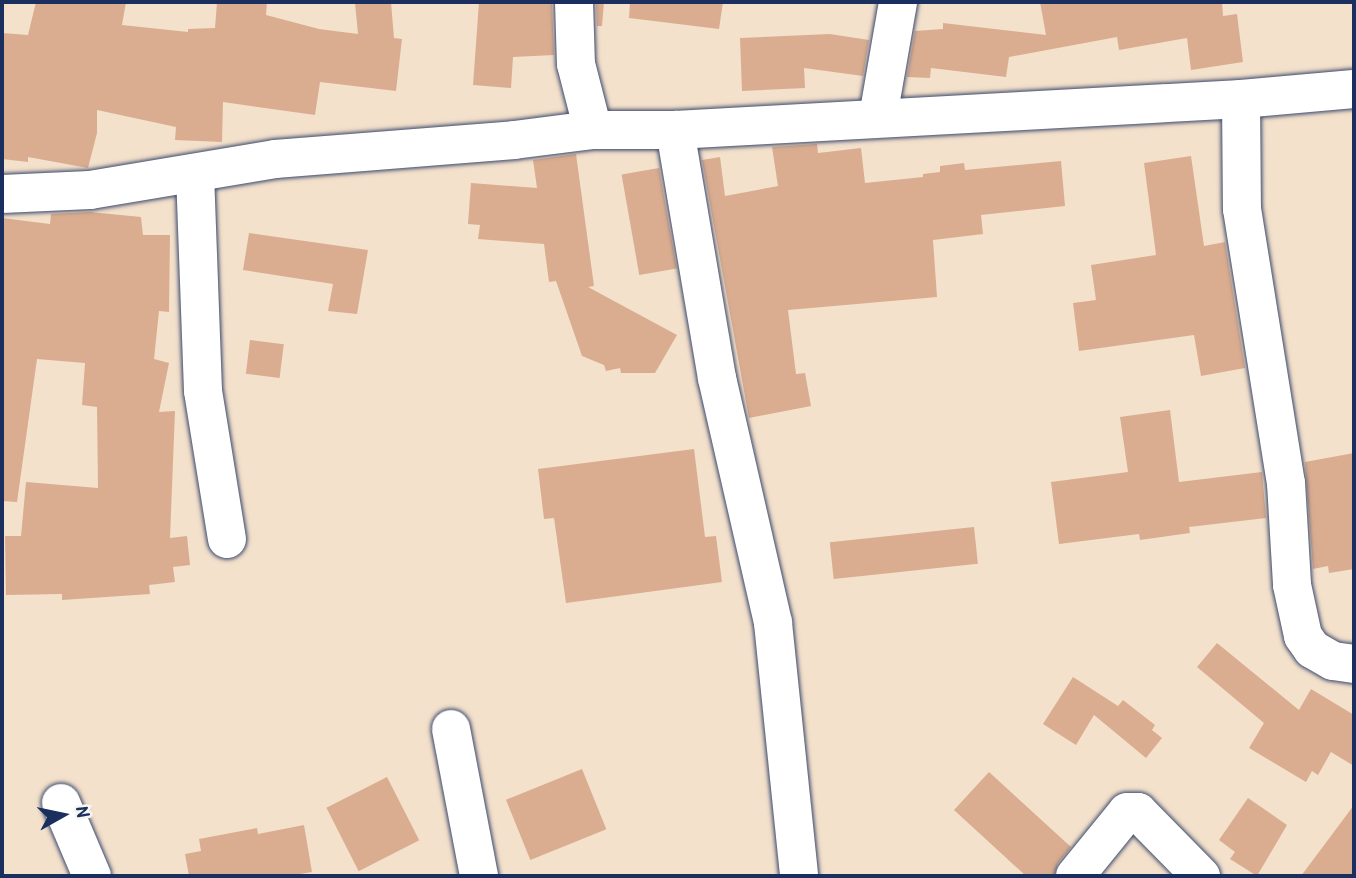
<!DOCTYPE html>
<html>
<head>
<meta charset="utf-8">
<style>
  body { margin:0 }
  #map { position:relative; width:1356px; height:878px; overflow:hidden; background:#f4e1cb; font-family:"Patrick Hand",sans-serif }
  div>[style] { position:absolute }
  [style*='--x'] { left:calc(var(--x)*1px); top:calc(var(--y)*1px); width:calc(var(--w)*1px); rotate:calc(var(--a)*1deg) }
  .building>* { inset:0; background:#daad90; transform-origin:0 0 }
  .roads { filter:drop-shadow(0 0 2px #3c4a6e) drop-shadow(0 0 2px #3c4a6e) }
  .minor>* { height:38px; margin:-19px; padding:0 19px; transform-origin:19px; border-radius:19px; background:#fff }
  span { translate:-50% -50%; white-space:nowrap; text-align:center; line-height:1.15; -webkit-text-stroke:6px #f6f6f2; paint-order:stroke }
  .frame { position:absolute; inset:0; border:4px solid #1b2f5e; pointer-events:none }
  .north { position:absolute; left:28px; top:780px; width:70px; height:70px; -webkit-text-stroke:5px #f6f6f2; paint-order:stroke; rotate:81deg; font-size:19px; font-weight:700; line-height:28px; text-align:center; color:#1b2f5e }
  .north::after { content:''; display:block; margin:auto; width:24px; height:32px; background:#1b2f5e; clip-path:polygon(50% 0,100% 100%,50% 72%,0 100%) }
</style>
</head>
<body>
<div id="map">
  <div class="building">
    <div style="clip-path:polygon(36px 2px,126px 2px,122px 25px,188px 32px,188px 29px,215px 28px,217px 2px,267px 2px,266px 15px,319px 29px,358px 34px,355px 3px,391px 2px,394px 38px,402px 39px,396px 91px,320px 82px,315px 115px,223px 102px,222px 142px,175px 140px,176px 127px,97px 110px,97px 133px,88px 168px,28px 157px,28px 162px,2px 159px,2px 33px,28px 35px)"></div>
    <div style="clip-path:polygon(479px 2px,552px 2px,554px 55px,513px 57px,511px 88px,473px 85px)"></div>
    <div style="clip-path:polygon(596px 2px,604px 2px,602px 26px,597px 26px)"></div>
    <div style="clip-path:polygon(630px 2px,723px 2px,719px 29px,629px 18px)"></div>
    <div style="clip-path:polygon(1040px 2px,1222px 2px,1223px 16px,1237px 14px,1243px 62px,1191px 70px,1187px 38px,1119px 50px,1117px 37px,1009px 57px,1006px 77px,931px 68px,930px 78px,907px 77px,915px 31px,943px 29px,943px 23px,1046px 35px)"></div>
    <div style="clip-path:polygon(830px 34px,869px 40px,863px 76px,804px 68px,805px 88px,742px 91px,740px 38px)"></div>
    <div style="clip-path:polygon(817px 144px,818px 153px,861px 148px,865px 183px,923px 177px,923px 174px,940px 172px,940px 166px,964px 163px,965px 170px,1061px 161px,1065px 206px,981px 215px,983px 234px,933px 240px,937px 297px,788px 310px,796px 374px,805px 373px,811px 406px,749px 418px,702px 160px,720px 157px,725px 196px,778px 186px,772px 147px)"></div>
    <div style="clip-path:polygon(576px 154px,594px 286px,588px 287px,677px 335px,655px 373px,621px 373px,620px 368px,606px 371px,604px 365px,582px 356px,556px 281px,549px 282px,544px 244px,478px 239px,480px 225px,468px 224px,471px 183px,537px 188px,533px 160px)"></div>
    <div style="clip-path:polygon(1191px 156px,1204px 246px,1225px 242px,1245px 368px,1201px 376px,1194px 335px,1079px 351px,1073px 303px,1096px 300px,1091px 265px,1156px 255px,1144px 163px)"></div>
    <div style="left:659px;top:168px;width:102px;height:38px;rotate:80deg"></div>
    <div style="clip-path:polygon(90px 212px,141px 217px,143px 235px,170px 235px,169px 312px,159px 311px,154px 359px,169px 363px,159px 412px,175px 411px,170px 538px,187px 536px,190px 565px,173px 567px,175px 582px,149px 585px,150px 594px,62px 600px,62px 594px,6px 595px,5px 536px,21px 536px,26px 482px,98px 488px,97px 407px,82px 405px,85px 363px,37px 359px,17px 502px,2px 501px,2px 218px,50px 224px,51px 214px)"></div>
    <div style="clip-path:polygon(249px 233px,368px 250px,357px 314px,328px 311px,333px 284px,243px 270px)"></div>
    <div style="left:250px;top:340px;width:34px;height:34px;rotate:7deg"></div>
    <div style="clip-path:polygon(1170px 410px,1179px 482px,1262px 472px,1266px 518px,1189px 527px,1190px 533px,1140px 540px,1139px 534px,1059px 544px,1051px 482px,1128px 472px,1120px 417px)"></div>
    <div style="clip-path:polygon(694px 449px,705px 537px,716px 536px,722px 582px,566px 603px,554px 518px,544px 519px,538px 469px)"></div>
    <div style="clip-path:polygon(1354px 453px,1354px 569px,1329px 573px,1328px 566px,1313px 569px,1305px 462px)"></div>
    <div style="left:974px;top:527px;width:37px;height:145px;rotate:84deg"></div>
    <div style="clip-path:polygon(1217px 643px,1299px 710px,1311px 689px,1354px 715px,1354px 766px,1331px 752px,1318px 775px,1312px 771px,1306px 782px,1249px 748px,1264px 723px,1197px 667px)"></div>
    <div style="clip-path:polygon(1073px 677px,1118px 706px,1123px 700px,1155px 725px,1152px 730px,1162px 738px,1146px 758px,1094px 715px,1076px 745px,1043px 724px)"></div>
    <div style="left:582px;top:769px;width:65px;height:82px;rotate:68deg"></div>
    <div style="clip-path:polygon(989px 772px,1071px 847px,1058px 863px,1054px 876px,1026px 876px,954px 810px)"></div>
    <div style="left:387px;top:777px;width:71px;height:68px;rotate:63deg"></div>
    <div style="clip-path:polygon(1248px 798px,1287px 825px,1257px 876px,1230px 859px,1235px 852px,1219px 840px)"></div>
    <div style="clip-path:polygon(1354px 805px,1354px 876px,1301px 876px)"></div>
    <div style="clip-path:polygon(304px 825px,312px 872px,288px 876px,189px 876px,185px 854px,201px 851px,199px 839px,257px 828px,258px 834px)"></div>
  </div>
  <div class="roads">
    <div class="minor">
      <div style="--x:574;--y:2;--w:62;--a:88.2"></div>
      <div style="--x:576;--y:64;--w:68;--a:75.6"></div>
      <div style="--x:1241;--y:99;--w:110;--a:89.5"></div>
      <div style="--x:1242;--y:209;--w:278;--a:80.9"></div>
      <div style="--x:1286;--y:483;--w:102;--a:86.6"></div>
      <div style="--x:1292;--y:585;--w:52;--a:77.8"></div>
      <div style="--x:1303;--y:636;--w:16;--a:55"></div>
      <div style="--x:1312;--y:649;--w:24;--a:30"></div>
      <div style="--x:1333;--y:661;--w:21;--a:8"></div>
      <div style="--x:878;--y:117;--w:117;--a:-80.1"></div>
      <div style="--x:675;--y:130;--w:252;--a:80.4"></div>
      <div style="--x:717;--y:378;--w:251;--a:77.1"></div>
      <div style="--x:773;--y:623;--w:254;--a:84.1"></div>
      <div style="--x:195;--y:173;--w:218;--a:87.9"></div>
      <div style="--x:203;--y:391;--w:150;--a:80.8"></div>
      <div style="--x:2;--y:194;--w:88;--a:-2.6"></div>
      <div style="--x:90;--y:190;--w:188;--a:-9.5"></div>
      <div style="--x:275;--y:159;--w:240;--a:-4.5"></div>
      <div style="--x:514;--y:140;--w:80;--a:-7.2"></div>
      <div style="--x:593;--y:130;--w:82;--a:0"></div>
      <div style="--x:675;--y:130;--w:567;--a:-3.13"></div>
      <div style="--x:1241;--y:99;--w:113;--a:-5.1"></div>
      <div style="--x:451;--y:729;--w:150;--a:79.2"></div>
      <div style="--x:61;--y:803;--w:79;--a:67"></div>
      <div style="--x:1075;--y:876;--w:82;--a:-50.9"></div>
      <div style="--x:1127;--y:812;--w:11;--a:0"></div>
      <div style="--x:1138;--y:812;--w:90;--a:45.5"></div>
    </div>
  </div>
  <div class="frame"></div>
  <div class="north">N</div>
</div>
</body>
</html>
